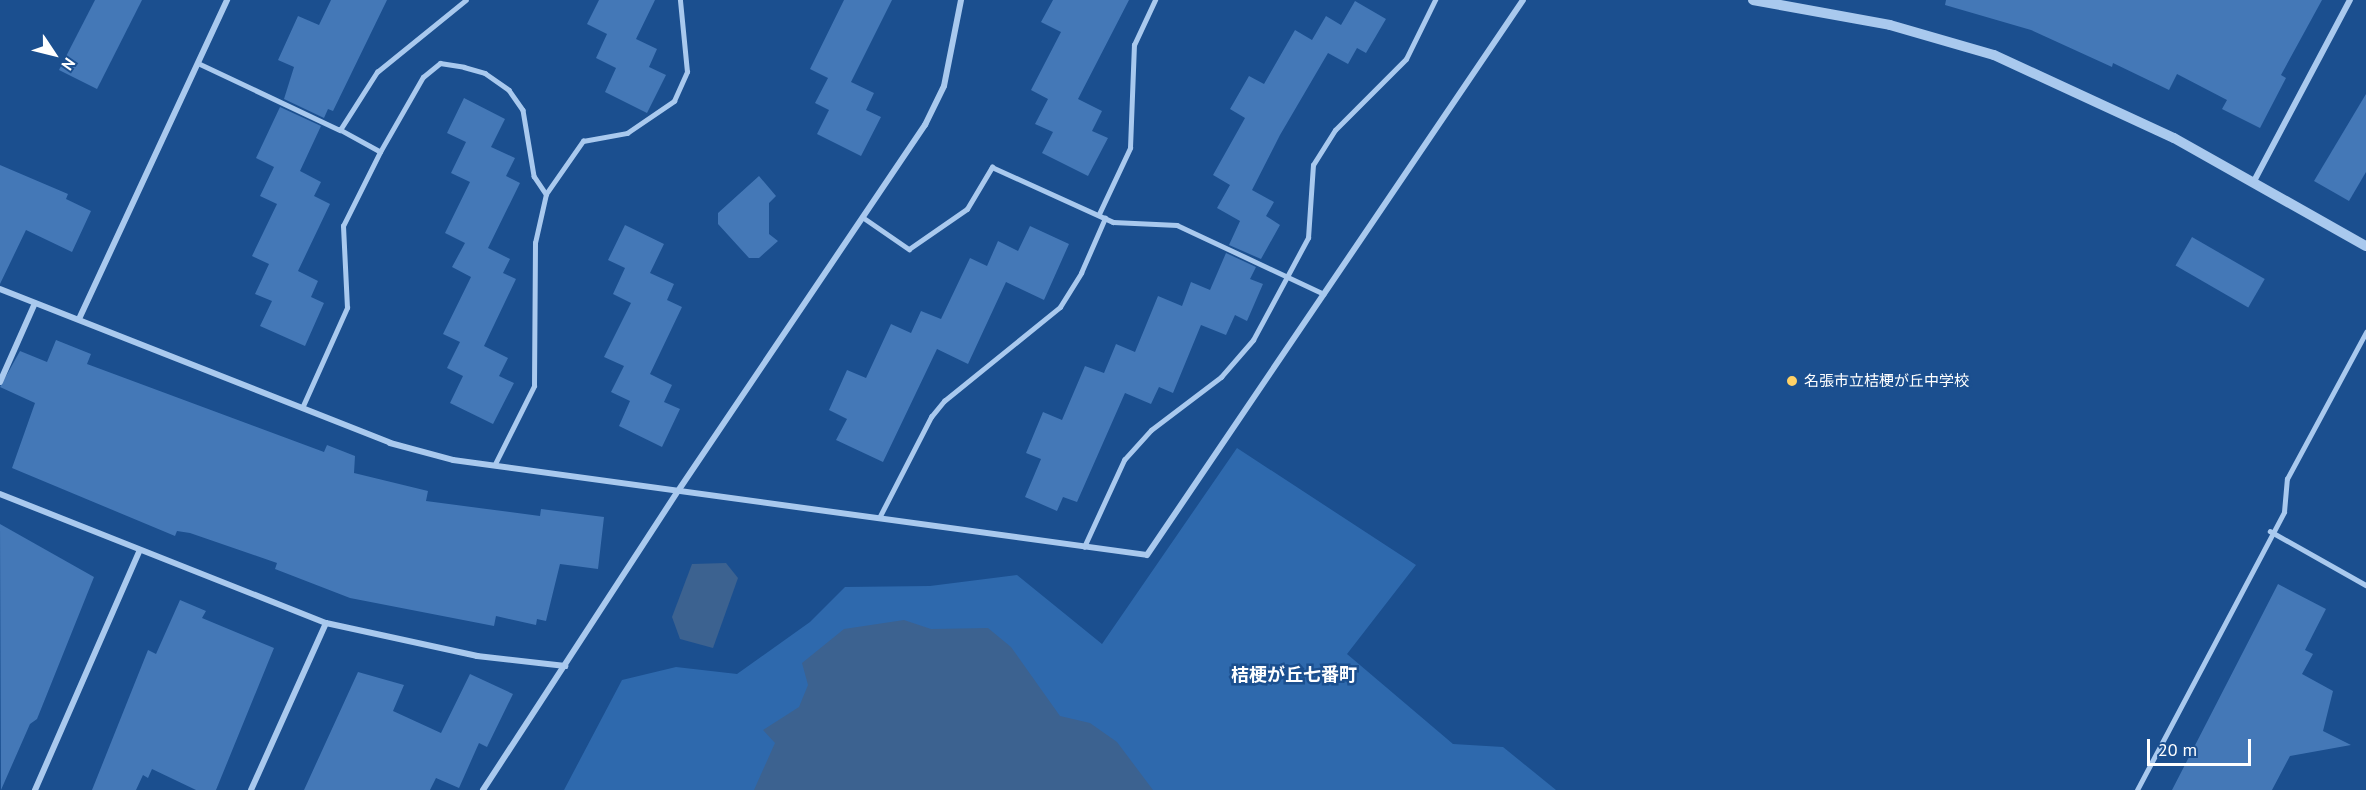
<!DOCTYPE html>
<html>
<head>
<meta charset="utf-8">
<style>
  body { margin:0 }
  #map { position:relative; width:2366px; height:790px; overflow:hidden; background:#1b4f8f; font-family:"PT Sans","Noto Sans JP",sans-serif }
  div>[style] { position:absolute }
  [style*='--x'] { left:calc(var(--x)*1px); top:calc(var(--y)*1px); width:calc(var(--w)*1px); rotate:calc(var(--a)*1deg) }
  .green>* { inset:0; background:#2e69ad }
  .water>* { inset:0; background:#3c6290 }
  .building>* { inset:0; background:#4478b7; transform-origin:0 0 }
  .service>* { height:4.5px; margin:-2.25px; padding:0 2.25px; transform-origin:2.25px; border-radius:2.25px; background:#a9c9ee }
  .minor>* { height:6px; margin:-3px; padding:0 3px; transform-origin:3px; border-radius:3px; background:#a9c9ee }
  .tertiary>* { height:10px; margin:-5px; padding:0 5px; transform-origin:5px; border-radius:5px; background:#a9c9ee }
  .dots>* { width:16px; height:16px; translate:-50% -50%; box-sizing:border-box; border:3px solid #1b4f8f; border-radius:50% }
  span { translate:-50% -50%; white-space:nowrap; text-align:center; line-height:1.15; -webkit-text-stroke:5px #1b4f8f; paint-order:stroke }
  .poi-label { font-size:15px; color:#fff }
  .left { translate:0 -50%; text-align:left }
  .quarter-label { font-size:18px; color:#fff; font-weight:700 }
  .north { position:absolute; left:24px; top:24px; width:60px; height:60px; -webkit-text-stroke:4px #1b4f8f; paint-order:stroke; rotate:125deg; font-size:16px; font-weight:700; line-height:24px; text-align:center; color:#fff }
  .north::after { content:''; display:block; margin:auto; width:21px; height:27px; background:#fff; clip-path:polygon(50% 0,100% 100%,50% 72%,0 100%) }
  .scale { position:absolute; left:2147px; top:739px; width:104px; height:27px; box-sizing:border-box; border:3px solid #fff; border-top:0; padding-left:8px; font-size:18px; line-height:21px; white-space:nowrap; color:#fff; -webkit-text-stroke:4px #1b4f8f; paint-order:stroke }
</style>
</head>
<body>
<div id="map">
  <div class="green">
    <div style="clip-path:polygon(1237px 448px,1416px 565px,1347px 654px,1453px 744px,1503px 747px,1556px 790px,564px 790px,622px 680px,676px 667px,737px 674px,810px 622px,845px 587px,930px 586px,1017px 575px,1102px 644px)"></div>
  </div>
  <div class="water">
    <div style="clip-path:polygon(726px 563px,738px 578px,713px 648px,680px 639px,672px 617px,692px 564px)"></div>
    <div style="clip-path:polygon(904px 620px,931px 629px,988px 628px,1011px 647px,1060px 716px,1090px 723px,1117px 742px,1153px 790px,754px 790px,775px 743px,763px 730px,799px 707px,808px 685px,802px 663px,844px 629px)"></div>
  </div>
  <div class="building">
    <div style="clip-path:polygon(95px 0,142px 0,97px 89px,59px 70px)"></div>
    <div style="clip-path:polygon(331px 0,387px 0,333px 111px,328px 109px,324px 118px,284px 99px,294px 67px,278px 60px,298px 16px,319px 25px)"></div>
    <div style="clip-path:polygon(599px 0,655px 0,636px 39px,657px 49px,649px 67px,666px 75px,647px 113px,605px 92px,616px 68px,596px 58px,607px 34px,587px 24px)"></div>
    <div style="clip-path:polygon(844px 0,892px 0,851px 82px,874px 93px,866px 110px,881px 117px,861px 156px,817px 134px,829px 110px,815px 103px,828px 78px,810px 69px)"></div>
    <div style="clip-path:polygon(1053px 0,1129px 0,1078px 99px,1102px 111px,1092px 131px,1108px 138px,1088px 176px,1042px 153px,1053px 132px,1035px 124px,1048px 99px,1031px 90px,1061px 32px,1041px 22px)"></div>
    <div style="clip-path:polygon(1946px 0,2322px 0,2281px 75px,2286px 78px,2260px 128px,2222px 109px,2227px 100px,2177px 74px,2169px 90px,2113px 63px,2112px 67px,2031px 30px,1945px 5px)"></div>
    <div style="clip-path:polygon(1355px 1px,1386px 19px,1366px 53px,1357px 48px,1348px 64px,1328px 53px,1280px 135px,1252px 190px,1274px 202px,1266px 216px,1280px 225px,1261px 259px,1229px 245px,1240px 221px,1217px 208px,1230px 185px,1213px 175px,1245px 118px,1230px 109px,1249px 76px,1264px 84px,1295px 30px,1312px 40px,1326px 16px,1341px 25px)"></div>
    <div style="clip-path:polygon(2366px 94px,2366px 172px,2349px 201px,2314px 181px)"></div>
    <div style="clip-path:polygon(464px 98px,505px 119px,491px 147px,515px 158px,506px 176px,520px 183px,488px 248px,510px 259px,503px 273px,516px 279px,484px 346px,508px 358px,499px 376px,514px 383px,493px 424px,450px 403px,463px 376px,447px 368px,460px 342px,443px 334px,471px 277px,452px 267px,465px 243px,445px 233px,470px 182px,451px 173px,466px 142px,447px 133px)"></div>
    <div style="clip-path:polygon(280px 107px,321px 126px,300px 171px,321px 182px,314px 196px,330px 204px,298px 271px,318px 281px,311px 297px,324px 303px,305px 346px,260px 326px,272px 301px,255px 294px,269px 264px,252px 256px,277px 204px,260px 196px,274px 167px,256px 158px)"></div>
    <div style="clip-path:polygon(0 165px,68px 194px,66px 199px,91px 211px,72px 252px,26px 230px,0 284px)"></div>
    <div style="clip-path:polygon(759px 176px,776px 196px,769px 203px,769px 234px,778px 241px,759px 258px,749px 258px,718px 224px,718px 213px)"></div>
    <div style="clip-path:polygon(625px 225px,664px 244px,650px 273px,674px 284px,667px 300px,682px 307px,650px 374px,672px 385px,664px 402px,680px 409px,662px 447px,619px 426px,630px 401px,611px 392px,624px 366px,604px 357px,631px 303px,613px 294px,625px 268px,608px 260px)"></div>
    <div style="clip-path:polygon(1030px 226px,1069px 244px,1044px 300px,1006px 282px,968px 364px,937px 349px,883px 462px,836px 440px,847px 419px,829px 410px,847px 370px,866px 378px,891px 324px,911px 333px,921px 311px,941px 319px,970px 258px,987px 266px,998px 241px,1018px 251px)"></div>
    <div style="left:2192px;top:237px;width:84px;height:33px;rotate:30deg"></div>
    <div style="clip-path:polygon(1226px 253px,1256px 267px,1250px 279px,1263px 284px,1247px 321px,1235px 315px,1226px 335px,1201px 325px,1173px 393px,1159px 387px,1151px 404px,1125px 393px,1077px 502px,1063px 497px,1057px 511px,1025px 497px,1041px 459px,1026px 453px,1043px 412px,1062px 420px,1085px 366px,1104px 373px,1116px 344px,1135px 352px,1158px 296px,1182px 306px,1191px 282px,1210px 290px)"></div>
    <div style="clip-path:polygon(56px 340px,91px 354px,87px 364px,324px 452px,327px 445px,355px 456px,354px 473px,428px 491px,426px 501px,540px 516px,541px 509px,604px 517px,598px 569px,560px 564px,546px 621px,537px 619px,536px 625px,496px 616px,494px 626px,350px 598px,275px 569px,277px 563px,190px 533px,177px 531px,175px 536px,12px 468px,35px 403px,0 387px,20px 351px,47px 362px)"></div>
    <div style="clip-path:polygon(0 524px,94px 577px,37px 719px,30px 724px,1px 790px)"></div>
    <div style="clip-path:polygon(2278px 584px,2326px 609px,2305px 650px,2313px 654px,2302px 674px,2333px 691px,2323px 731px,2351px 745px,2290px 756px,2272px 790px,2172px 790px)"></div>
    <div style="clip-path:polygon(180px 600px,206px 611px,202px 618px,274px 648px,216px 790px,196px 790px,152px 769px,148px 778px,143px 775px,136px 790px,92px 790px,148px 650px,156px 654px)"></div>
    <div style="clip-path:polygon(358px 672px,404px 685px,393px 711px,441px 733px,470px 674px,513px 694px,487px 747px,479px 743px,459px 788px,436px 778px,430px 790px,304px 790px)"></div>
  </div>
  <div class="service">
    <div style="--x:198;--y:63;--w:157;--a:25.3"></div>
    <div style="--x:380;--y:152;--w:86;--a:-60.2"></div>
    <div style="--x:423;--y:77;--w:22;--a:-39"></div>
    <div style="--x:440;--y:63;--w:24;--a:9"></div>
    <div style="--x:464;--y:67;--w:22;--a:16"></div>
    <div style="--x:485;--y:73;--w:29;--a:35"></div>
    <div style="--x:509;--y:90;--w:24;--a:55"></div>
    <div style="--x:523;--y:110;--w:67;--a:80.5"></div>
    <div style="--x:534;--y:176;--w:22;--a:56"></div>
    <div style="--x:1099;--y:214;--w:73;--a:-64.8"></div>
    <div style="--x:1130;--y:148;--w:103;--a:-87.8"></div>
    <div style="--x:1134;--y:45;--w:50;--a:-65"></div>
    <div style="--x:864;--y:218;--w:55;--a:34.6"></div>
    <div style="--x:909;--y:249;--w:70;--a:-34.6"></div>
    <div style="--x:967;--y:209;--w:49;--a:-59.2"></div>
    <div style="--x:992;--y:167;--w:133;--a:24.4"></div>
    <div style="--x:1113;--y:222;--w:64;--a:2.7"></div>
    <div style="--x:1177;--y:225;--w:162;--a:25.1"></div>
    <div style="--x:302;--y:408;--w:110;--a:-65.8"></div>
    <div style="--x:347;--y:308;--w:82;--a:-92.8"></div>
    <div style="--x:343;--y:226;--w:83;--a:-63.4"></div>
    <div style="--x:380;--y:152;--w:46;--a:-151.2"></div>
    <div style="--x:340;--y:130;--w:69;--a:-57.5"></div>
    <div style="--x:377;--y:72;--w:114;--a:-39"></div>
    <div style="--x:495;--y:464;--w:87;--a:-63.4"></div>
    <div style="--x:534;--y:386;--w:143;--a:-89.6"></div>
    <div style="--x:535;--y:243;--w:50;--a:-77.3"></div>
    <div style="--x:546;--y:194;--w:65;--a:-55.1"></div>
    <div style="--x:583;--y:141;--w:45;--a:-10.3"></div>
    <div style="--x:627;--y:133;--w:57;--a:-34.2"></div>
    <div style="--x:674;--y:101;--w:32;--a:-66"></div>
    <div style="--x:687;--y:72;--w:72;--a:-95.6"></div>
    <div style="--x:879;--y:518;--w:114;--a:-62.8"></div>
    <div style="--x:931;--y:417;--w:21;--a:-51"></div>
    <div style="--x:944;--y:401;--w:149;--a:-39"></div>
    <div style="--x:1060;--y:307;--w:40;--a:-58"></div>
    <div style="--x:1081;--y:273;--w:60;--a:-66.4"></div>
    <div style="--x:2270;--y:531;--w:110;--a:29.4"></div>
    <div style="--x:1084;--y:547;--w:96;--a:-65.3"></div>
    <div style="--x:1124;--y:460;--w:40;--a:-48"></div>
    <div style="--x:1151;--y:430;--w:88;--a:-37.1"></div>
    <div style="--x:1221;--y:377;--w:49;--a:-49.1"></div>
    <div style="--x:1253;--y:340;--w:116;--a:-61.7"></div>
    <div style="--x:1308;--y:238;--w:73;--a:-86.1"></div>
    <div style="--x:1313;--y:165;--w:41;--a:-57.8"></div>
    <div style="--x:1335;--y:130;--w:100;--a:-45"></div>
    <div style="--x:1406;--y:59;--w:66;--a:-63.8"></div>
    <div style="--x:2137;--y:790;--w:314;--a:-62.1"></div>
    <div style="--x:2284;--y:512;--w:33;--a:-85"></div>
    <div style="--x:2287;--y:479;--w:167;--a:-61.7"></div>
  </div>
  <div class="minor">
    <div style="--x:2253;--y:183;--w:207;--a:-62.1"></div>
    <div style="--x:0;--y:289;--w:419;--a:21.5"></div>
    <div style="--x:390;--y:443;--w:65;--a:15.1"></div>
    <div style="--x:453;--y:460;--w:700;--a:7.79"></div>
    <div style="--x:1147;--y:555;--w:670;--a:-55.88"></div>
    <div style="--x:79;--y:319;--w:352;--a:-65.1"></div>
    <div style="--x:0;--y:382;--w:86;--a:-66.1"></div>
    <div style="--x:0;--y:494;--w:351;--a:21.6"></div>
    <div style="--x:326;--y:623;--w:155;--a:12.3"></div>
    <div style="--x:477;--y:656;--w:89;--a:6.5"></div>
    <div style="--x:35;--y:790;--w:262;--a:-66.4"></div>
    <div style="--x:251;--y:790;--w:183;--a:-65.8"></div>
    <div style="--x:483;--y:790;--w:357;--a:-56.9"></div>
    <div style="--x:678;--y:491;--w:442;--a:-56"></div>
    <div style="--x:925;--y:125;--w:43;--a:-64"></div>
    <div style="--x:944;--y:86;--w:88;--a:-78.8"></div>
  </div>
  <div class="tertiary">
    <div style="--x:1753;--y:0;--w:139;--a:10.3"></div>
    <div style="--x:1890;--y:25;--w:108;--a:16.1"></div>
    <div style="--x:1994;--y:55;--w:198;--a:24.8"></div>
    <div style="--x:2174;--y:138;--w:220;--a:29.4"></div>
  </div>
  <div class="dots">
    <div style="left:1792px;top:381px;background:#ffd166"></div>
  </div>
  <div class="poi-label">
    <span class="left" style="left:1804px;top:381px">名張市立桔梗が丘中学校</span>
  </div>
  <div class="quarter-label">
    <span style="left:1294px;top:675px">桔梗が丘七番町</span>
  </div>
  <div class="north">N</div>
  <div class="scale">20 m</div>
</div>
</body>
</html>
